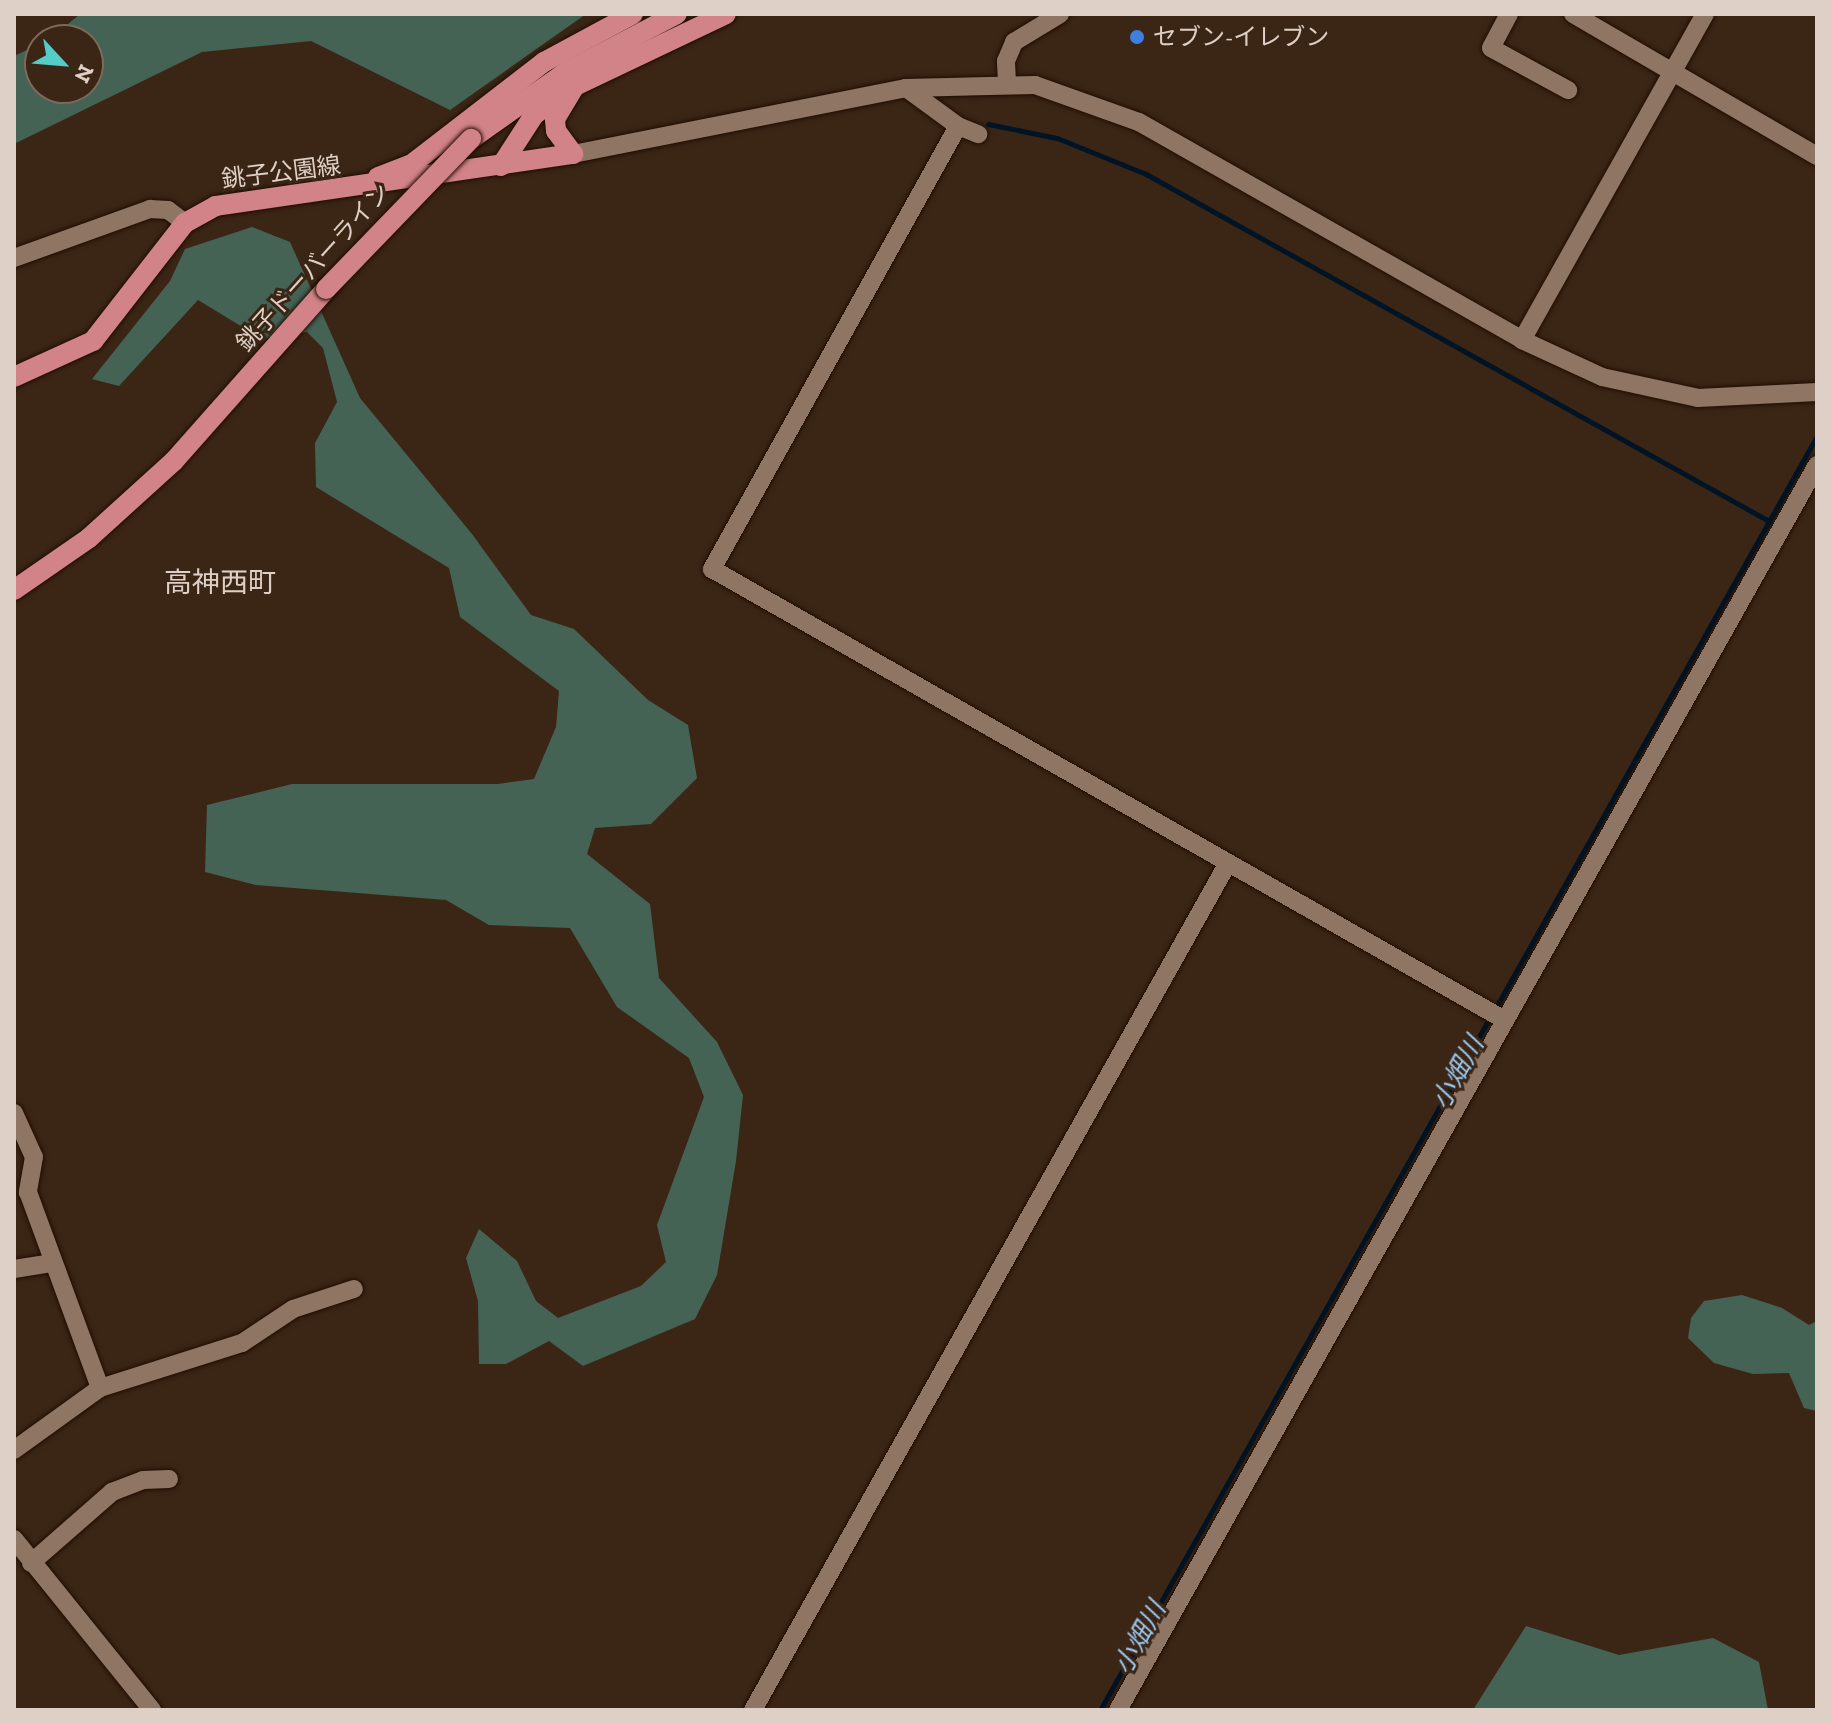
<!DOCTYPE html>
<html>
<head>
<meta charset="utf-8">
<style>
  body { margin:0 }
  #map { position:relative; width:1831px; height:1724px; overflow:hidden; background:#3b2616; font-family:"Zilla Slab","Noto Sans JP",serif }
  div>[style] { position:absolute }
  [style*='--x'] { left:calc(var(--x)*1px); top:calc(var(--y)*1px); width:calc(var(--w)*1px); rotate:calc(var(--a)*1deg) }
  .forest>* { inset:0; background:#446355 }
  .stream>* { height:5px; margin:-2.5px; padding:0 2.5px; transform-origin:2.5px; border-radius:2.5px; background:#011425 }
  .roads { filter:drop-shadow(0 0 2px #210e01) drop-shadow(0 0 2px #210e01) }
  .minor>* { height:18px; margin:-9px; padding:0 9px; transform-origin:9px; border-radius:9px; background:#8f7664 }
  .major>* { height:20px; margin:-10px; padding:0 10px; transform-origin:10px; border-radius:10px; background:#d28387 }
  .bridges { filter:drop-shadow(0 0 2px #210e01) drop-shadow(0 0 2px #210e01) }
  .major-bridge>* { height:20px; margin:-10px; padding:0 10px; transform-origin:10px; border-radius:10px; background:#d28387 }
  .dots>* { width:22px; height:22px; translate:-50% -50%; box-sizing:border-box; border:4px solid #3b2616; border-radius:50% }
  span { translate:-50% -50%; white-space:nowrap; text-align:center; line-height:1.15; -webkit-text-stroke:6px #3b2616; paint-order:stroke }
  .poi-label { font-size:24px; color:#ded0c6 }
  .left { translate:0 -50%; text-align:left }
  .street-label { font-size:24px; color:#ded0c6 }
  .water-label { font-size:26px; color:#9bc8f0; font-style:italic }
  .quarter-label { font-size:28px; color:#ded0c6 }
  .frame { position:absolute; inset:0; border:16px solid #ded0c6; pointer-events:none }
  .north { position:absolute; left:24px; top:24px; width:80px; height:80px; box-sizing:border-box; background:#3b2616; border:2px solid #7c6a5c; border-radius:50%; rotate:116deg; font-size:22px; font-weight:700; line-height:32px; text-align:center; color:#ded0c6 }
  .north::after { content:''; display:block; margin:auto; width:28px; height:36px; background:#54cdc8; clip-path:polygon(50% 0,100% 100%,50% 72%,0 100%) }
</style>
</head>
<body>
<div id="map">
  <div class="forest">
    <div style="clip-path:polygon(80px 14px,586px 14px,450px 110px,311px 41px,202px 52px,14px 144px,14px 56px,40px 44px,40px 88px,88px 88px,88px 40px,49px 40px)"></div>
    <div style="clip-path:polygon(252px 227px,290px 242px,360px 398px,472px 534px,531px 615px,574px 629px,648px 700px,688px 725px,697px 778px,651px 824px,595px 828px,587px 854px,650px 904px,659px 978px,717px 1042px,743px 1095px,736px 1161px,717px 1275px,695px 1319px,583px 1366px,549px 1341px,506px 1364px,479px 1364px,478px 1301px,466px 1258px,479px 1229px,517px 1261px,536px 1301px,558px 1318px,641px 1286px,666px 1262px,657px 1225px,704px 1097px,689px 1058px,617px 1007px,570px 928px,489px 925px,446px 900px,256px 885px,205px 872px,207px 805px,292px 784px,498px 784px,534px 779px,556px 727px,559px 691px,460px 617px,449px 568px,316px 487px,315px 443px,337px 402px,323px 348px,307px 332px,262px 339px,198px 300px,119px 386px,92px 379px,170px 281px,185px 249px)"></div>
    <div style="clip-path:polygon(1742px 1295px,1782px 1308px,1809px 1325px,1817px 1321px,1817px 1411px,1804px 1408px,1789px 1373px,1753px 1374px,1714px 1363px,1688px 1338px,1691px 1318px,1704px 1301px)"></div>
    <div style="clip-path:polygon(1526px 1626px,1619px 1655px,1713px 1638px,1759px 1662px,1768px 1710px,1473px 1710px)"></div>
  </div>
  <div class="stream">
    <div style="--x:988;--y:124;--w:70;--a:11.5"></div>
    <div style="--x:1057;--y:138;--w:96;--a:22"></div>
    <div style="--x:1146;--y:174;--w:713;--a:29.12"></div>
    <div style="--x:1495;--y:1009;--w:657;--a:-60.67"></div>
    <div style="--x:1100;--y:1710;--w:795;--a:-60.63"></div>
  </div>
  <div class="roads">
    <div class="minor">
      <div style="--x:1509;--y:14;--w:38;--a:118"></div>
      <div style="--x:1491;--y:48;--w:88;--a:28.6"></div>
      <div style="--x:1573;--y:14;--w:282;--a:30.2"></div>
      <div style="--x:1007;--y:82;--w:21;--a:-93"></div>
      <div style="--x:1006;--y:61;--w:21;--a:-67"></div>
      <div style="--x:1014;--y:42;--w:54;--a:-31.3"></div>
      <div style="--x:906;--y:88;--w:64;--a:36.2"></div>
      <div style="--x:958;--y:126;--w:22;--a:22"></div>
      <div style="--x:958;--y:126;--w:507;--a:119.04"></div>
      <div style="--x:712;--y:569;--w:910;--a:29.64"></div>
      <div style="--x:573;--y:154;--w:339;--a:-11.2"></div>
      <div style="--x:906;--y:88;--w:129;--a:-1.3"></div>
      <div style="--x:1035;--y:85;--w:110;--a:19.6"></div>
      <div style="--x:1139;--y:122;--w:441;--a:29.6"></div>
      <div style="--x:1522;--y:340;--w:88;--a:24.8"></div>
      <div style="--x:1602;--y:377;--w:98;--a:12.3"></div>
      <div style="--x:1698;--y:398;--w:119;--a:-2.9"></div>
      <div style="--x:14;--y:258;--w:145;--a:-19.8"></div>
      <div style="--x:150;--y:209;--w:18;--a:3"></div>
      <div style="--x:168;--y:210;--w:21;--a:37"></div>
      <div style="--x:1522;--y:340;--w:374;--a:-60.7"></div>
      <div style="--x:14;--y:1113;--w:48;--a:65.6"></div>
      <div style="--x:34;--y:1157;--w:36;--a:100"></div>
      <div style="--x:28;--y:1192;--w:209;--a:69.8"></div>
      <div style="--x:14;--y:1269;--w:36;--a:-9"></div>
      <div style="--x:14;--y:1450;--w:106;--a:-35.8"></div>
      <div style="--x:100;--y:1388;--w:149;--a:-17.6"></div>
      <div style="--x:242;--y:1343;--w:61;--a:-33.7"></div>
      <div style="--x:293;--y:1309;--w:64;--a:-18.2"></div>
      <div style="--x:14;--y:1539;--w:220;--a:51.1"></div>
      <div style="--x:31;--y:1563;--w:108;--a:-41.2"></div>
      <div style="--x:112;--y:1492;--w:33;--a:-21"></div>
      <div style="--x:143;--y:1480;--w:26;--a:-2"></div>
      <div style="--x:753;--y:1710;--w:971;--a:-60.72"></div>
      <div style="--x:1118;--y:1710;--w:1428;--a:-60.69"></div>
    </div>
    <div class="major">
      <div style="--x:471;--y:139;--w:116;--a:-35.2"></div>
      <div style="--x:566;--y:72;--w:125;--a:-27.6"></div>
      <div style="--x:573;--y:154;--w:29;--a:-126"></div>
      <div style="--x:556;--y:131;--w:12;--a:-95"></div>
      <div style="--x:555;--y:119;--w:39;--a:-59"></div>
      <div style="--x:575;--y:86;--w:167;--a:-25.5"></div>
      <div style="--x:501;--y:166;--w:61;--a:-57.1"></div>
      <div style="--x:534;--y:115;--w:42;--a:-36.3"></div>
      <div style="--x:378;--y:177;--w:36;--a:-21"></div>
      <div style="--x:412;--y:164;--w:167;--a:-37.7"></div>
      <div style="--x:544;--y:62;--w:101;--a:-28.3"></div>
      <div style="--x:14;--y:377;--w:87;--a:-24.5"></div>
      <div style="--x:93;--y:341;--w:150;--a:-52.1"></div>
      <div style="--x:185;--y:223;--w:35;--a:-29"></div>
      <div style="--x:216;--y:206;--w:361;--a:-8.3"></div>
      <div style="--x:14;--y:590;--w:91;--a:-34.7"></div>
      <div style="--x:89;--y:538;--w:115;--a:-42.2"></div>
      <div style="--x:174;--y:461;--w:230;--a:-48.5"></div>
    </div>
  </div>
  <div class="bridges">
    <div class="major-bridge">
      <div style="--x:326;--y:289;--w:209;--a:-46"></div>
    </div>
  </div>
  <div class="dots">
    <div style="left:1137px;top:37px;background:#3f7fe0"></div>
  </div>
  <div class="poi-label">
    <span class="left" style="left:1153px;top:37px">セブン-イレブン</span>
  </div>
  <div class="street-label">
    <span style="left:281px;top:172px;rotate:-7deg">銚子公園線</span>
    <span style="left:313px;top:267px;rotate:-48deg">銚子ドーバーライン</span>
  </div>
  <div class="water-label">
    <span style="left:1458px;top:1073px;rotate:-61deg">小畑川</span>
    <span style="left:1140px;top:1638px;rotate:-61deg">小畑川</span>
  </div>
  <div class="quarter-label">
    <span style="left:220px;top:583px">高神西町</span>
  </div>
  <div class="frame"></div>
  <div class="north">N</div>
</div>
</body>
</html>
